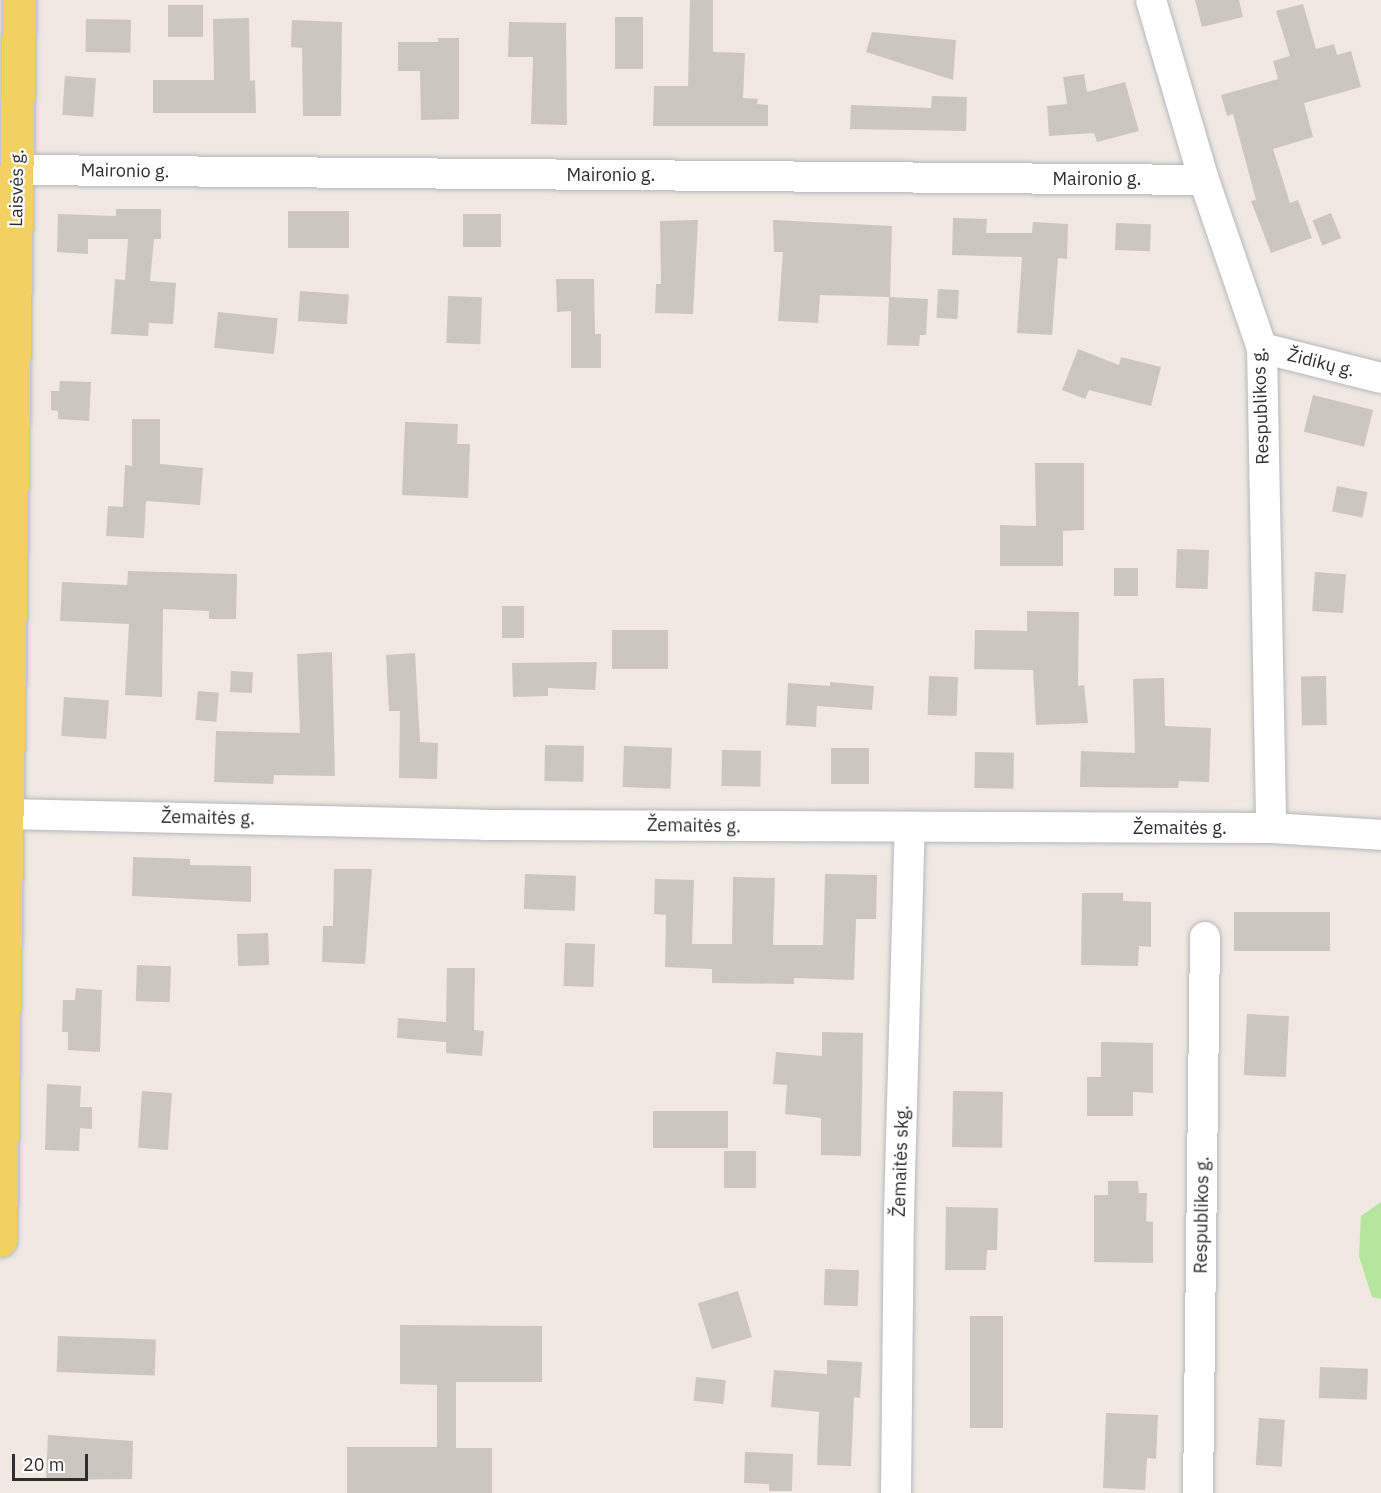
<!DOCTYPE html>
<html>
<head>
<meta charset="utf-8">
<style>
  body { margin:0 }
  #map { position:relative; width:1381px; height:1493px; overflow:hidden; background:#efe9e1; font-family:"IBM Plex Sans",sans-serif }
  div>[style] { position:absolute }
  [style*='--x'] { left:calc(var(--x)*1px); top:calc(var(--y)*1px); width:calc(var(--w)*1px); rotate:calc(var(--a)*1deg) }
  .green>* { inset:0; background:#b6e59e }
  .building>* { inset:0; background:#cbc7bf; transform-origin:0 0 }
  .roads { filter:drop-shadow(0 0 2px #b4b7c1) drop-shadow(0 0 2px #b4b7c1) }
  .minor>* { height:30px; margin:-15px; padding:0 15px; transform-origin:15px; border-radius:15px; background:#fff }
  .major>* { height:33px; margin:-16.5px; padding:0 16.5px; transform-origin:16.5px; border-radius:16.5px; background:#f2d163 }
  span { translate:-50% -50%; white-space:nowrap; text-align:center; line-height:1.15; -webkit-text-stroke:4.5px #fff; paint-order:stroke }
  .street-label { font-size:18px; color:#2e2e2e }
  .scale { position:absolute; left:12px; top:1454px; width:76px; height:27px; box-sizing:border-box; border:3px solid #2e2e2e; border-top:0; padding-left:8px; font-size:18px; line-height:21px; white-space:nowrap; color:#2e2e2e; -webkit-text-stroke:4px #fff; paint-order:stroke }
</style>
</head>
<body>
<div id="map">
  <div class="green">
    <div style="clip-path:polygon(1381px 1202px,1381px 1299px,1372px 1297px,1359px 1256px,1361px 1216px)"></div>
  </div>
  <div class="building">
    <div style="clip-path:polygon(690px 0,713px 0,713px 52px,745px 53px,743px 98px,758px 99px,757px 104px,768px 105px,768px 126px,653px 126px,654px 86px,688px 86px)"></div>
    <div style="clip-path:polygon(1195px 0,1239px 0,1243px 17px,1202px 27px)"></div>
    <div style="clip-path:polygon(1303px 4px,1316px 49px,1334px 44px,1337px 55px,1351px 51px,1361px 87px,1304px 103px,1313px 137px,1273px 149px,1290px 203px,1298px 200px,1312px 238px,1271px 253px,1251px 201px,1256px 200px,1233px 114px,1227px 116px,1221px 95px,1278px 79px,1273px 61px,1290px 56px,1276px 11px)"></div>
    <div style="left:168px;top:5px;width:35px;height:32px"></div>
    <div style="left:615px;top:17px;width:28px;height:52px"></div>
    <div style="clip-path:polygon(249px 18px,250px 81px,255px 80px,256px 113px,153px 113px,153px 80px,214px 80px,213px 19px)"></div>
    <div style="left:86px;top:19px;width:45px;height:33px;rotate:1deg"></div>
    <div style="clip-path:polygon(292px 20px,342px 22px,341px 116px,303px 116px,302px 48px,291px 47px)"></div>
    <div style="clip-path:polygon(509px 22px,566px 23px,567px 125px,531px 124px,533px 57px,508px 57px)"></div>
    <div style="clip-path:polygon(872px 32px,956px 40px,953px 80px,866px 52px)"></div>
    <div style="clip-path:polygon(438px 38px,459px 38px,459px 119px,421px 120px,420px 71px,398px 71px,398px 42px,438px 42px)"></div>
    <div style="clip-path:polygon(1084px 74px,1087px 92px,1125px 82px,1139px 131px,1097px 142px,1094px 133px,1049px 136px,1047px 106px,1067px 104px,1063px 77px)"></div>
    <div style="left:65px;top:76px;width:31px;height:39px;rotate:4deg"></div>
    <div style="clip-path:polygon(932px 96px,967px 97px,966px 131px,850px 129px,851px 105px,931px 108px)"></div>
    <div style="clip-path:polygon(116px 209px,161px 209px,161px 239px,154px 239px,150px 281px,176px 283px,173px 324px,149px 323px,148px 336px,111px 334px,115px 279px,125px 280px,128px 239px,88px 239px,88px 254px,57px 252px,58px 214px,116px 216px)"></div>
    <div style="left:288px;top:211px;width:61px;height:37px"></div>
    <div style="left:1331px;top:213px;width:27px;height:20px;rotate:68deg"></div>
    <div style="left:501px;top:214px;width:33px;height:38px;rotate:90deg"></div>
    <div style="clip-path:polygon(953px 218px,987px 219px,986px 233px,1032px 233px,1033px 222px,1068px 224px,1067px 259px,1058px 258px,1052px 335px,1017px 333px,1022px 257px,952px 255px)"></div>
    <div style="clip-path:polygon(698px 220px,693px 314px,655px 313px,656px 284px,661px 284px,660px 221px)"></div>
    <div style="clip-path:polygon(773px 220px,892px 226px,890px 297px,820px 295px,818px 323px,778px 321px,783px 252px,774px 252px)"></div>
    <div style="left:1116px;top:223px;width:35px;height:27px;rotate:2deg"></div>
    <div style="clip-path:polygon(556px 279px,594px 279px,595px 334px,601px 334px,601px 368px,571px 368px,571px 311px,557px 312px)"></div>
    <div style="left:938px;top:289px;width:21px;height:29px;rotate:3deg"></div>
    <div style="left:300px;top:291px;width:49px;height:30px;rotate:4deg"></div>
    <div style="left:448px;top:296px;width:34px;height:47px;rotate:2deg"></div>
    <div style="clip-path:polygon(889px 297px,928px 299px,926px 335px,920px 335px,919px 346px,887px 345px)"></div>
    <div style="left:218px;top:312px;width:60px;height:36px;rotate:6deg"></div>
    <div style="clip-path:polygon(1078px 349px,1119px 365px,1121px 357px,1161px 367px,1151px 406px,1089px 390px,1085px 399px,1062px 390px)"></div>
    <div style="clip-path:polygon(60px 381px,91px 382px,89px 421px,58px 419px,58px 411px,51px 410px,51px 391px,59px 391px)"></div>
    <div style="left:1313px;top:395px;width:62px;height:38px;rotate:14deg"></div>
    <div style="clip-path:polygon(132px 419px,160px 419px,160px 464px,203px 468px,200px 505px,146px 501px,144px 538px,106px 536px,108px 506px,123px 507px,125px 465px,132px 466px)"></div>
    <div style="clip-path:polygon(405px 422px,458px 424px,457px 444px,470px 444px,468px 498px,402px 495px)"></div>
    <div style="clip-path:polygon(1035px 463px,1084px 463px,1084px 530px,1063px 531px,1063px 566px,1000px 566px,1000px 525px,1036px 526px)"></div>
    <div style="left:1337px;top:486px;width:31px;height:26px;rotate:11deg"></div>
    <div style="left:1177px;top:549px;width:32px;height:39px;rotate:2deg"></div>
    <div style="left:1114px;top:568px;width:24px;height:28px"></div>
    <div style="clip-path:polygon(128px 571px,237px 574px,236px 619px,209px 619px,209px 611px,163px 609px,162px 697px,125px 695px,129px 624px,60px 621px,62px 582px,127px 585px)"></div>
    <div style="left:1315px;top:572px;width:31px;height:39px;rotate:4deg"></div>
    <div style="left:502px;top:606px;width:22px;height:32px"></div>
    <div style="clip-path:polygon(1027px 611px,1079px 612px,1078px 686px,1084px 685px,1088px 723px,1036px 725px,1033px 670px,974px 669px,975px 630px,1027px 631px)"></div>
    <div style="left:668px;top:630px;width:39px;height:56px;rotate:90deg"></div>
    <div style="clip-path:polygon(332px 652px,335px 776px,274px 775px,273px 784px,214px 782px,216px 731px,300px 733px,297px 654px)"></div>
    <div style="clip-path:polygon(415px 653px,420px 742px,438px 743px,437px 779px,399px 778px,400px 711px,389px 711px,386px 655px)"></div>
    <div style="clip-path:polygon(597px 662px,595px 690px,548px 688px,548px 696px,513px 697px,512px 663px)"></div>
    <div style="left:231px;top:671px;width:22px;height:21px;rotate:3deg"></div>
    <div style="left:929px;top:676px;width:29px;height:39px;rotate:2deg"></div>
    <div style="left:1326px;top:676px;width:49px;height:25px;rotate:89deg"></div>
    <div style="clip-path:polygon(1164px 678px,1165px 726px,1211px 728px,1209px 782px,1179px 781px,1178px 788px,1080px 787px,1081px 751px,1135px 753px,1133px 679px)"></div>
    <div style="clip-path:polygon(830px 682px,874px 686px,872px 710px,817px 706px,816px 727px,786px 725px,788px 683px,830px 686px)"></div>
    <div style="left:198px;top:691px;width:21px;height:29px;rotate:5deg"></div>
    <div style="left:64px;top:697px;width:45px;height:39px;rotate:4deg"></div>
    <div style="left:545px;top:745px;width:39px;height:36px;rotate:1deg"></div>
    <div style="left:624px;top:746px;width:48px;height:41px;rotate:2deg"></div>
    <div style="left:831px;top:748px;width:38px;height:36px"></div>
    <div style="left:722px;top:750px;width:39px;height:36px;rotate:1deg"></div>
    <div style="left:975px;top:752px;width:39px;height:36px;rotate:1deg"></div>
    <div style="clip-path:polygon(133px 857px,190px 859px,190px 865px,251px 866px,251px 902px,132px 896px)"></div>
    <div style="clip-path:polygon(334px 869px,372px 869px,365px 964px,322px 962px,323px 926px,333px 926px)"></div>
    <div style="left:525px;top:874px;width:51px;height:35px;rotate:2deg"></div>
    <div style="clip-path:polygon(825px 874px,877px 875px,876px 919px,856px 919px,854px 980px,794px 978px,794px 984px,712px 983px,712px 969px,665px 967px,666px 915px,654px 914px,655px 879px,694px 880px,692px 944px,732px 944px,733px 877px,775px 878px,773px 945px,823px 945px)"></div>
    <div style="clip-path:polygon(1082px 893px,1123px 893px,1123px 901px,1151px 902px,1151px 947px,1139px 946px,1138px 966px,1081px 965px)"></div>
    <div style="left:1234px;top:912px;width:96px;height:39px"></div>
    <div style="left:268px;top:933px;width:32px;height:31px;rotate:88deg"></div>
    <div style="left:565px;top:943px;width:30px;height:43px;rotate:2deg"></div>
    <div style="left:137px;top:965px;width:34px;height:36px;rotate:2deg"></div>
    <div style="clip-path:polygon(447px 968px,475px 968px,474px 1030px,484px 1031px,482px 1056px,446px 1053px,446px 1042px,397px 1038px,398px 1018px,446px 1022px)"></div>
    <div style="clip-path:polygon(76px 988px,102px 990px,100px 1052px,68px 1050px,68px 1032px,62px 1032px,63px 1000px,75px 1000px)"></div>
    <div style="left:1247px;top:1014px;width:42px;height:61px;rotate:3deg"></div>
    <div style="clip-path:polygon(822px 1032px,863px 1033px,861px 1156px,821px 1155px,821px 1118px,785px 1114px,787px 1085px,773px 1084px,776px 1052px,822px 1056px)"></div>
    <div style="clip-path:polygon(1101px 1042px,1153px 1043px,1153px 1093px,1133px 1092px,1133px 1116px,1087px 1116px,1087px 1077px,1101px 1077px)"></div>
    <div style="clip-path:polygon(47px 1084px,81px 1086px,80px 1107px,92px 1107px,92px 1129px,80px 1128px,79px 1151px,45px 1150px)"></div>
    <div style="left:142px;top:1091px;width:30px;height:57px;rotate:4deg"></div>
    <div style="left:953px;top:1091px;width:50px;height:56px;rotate:1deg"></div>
    <div style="left:653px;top:1111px;width:75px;height:37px"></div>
    <div style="left:724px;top:1151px;width:32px;height:37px"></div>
    <div style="clip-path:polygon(1108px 1181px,1138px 1181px,1139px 1193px,1147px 1193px,1146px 1221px,1153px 1222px,1153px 1263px,1094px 1262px,1094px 1195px,1108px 1195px)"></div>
    <div style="clip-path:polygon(946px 1207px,998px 1208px,997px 1250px,987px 1250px,986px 1270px,945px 1270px)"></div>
    <div style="left:825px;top:1269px;width:34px;height:36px;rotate:2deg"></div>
    <div style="left:738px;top:1291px;width:48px;height:42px;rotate:73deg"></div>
    <div style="left:970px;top:1316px;width:33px;height:112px"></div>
    <div style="clip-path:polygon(400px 1325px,542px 1326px,542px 1382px,456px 1382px,456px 1448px,492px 1448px,492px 1493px,347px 1493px,347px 1447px,437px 1447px,437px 1385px,400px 1384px)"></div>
    <div style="left:58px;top:1336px;width:98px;height:36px;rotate:2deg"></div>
    <div style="clip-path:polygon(827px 1360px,862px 1362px,860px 1398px,854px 1397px,851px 1466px,817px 1465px,819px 1412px,771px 1407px,774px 1370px,827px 1374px)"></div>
    <div style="left:1320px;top:1367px;width:48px;height:31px;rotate:2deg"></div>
    <div style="left:696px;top:1377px;width:30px;height:24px;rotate:6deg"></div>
    <div style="clip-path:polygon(1106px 1413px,1158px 1415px,1156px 1459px,1147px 1458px,1145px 1490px,1103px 1488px)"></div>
    <div style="left:1259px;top:1418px;width:26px;height:47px;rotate:4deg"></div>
    <div style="clip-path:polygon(48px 1435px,133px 1441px,132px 1479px,46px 1480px)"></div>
    <div style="clip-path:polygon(745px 1452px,793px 1454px,792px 1491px,769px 1491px,769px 1484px,744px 1483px)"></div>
  </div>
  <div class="roads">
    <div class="minor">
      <div style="--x:1151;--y:0;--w:188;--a:73.6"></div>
      <div style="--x:1204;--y:180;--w:178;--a:71"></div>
      <div style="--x:1262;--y:348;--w:480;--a:88.9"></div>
      <div style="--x:17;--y:170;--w:1187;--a:0.48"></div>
      <div style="--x:1262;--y:348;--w:123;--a:14.1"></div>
      <div style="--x:6;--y:814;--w:479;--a:1.3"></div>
      <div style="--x:485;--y:825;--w:786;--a:0.22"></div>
      <div style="--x:1271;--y:828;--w:110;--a:3.6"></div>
      <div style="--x:896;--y:1493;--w:282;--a:-89.4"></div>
      <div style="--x:899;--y:1211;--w:382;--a:-88.4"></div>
      <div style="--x:1198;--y:1493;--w:556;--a:-89.28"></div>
    </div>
    <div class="major">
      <div style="--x:0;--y:1240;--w:1240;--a:-89.12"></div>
    </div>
  </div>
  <div class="street-label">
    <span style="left:125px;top:171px;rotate:1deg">Maironio g.</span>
    <span style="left:611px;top:175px">Maironio g.</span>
    <span style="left:1097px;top:179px">Maironio g.</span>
    <span style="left:17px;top:188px;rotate:-89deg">Laisvės g.</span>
    <span style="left:1321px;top:363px;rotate:14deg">Židikų g.</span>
    <span style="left:1261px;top:406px;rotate:-92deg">Respublikos g.</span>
    <span style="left:208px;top:818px;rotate:1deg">Žemaitės g.</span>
    <span style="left:694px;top:826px;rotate:1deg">Žemaitės g.</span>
    <span style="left:1180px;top:828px">Žemaitės g.</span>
    <span style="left:901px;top:1161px;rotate:-88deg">Žemaitės skg.</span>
    <span style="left:1202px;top:1215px;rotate:-89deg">Respublikos g.</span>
  </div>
  <div class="scale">20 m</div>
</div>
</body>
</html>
